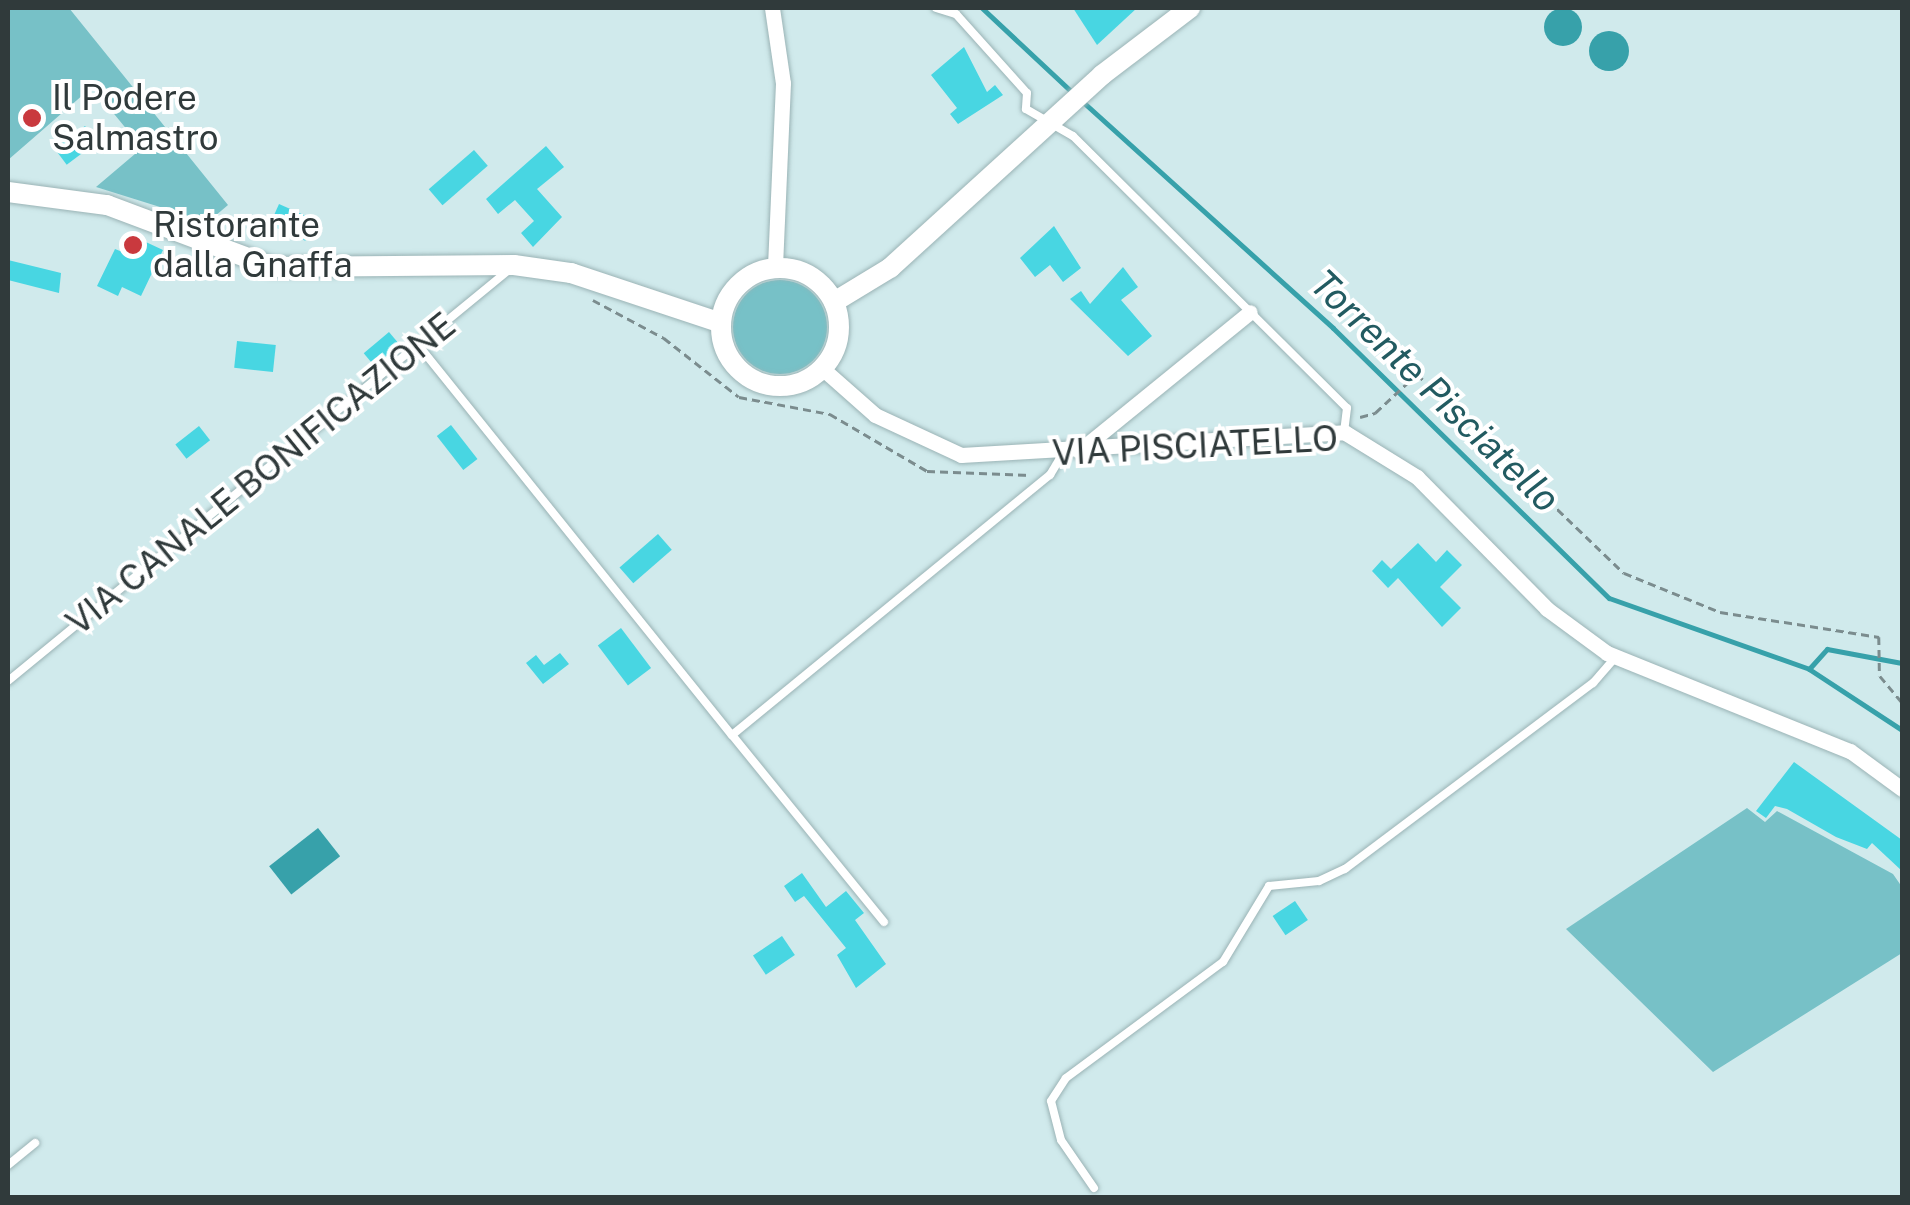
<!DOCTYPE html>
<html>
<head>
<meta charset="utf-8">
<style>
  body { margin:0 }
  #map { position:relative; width:1910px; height:1205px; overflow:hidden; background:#d0eaec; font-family:"Public Sans",sans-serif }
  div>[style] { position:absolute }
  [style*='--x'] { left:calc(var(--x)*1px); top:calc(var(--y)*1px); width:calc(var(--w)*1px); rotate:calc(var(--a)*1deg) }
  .green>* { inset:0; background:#77c1c7 }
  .round { border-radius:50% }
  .water>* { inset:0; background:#37a1aa; transform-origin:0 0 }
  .stream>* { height:5px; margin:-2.5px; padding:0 2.5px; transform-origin:2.5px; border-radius:2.5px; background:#37a1aa }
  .building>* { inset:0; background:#48d6e2; transform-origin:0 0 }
  .path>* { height:2.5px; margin-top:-1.25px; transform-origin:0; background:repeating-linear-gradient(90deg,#7b8c8e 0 8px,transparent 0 13px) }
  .roads { filter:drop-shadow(0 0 2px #9ab3b5) drop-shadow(0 0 2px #9ab3b5) }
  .service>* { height:8px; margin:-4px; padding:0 4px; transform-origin:4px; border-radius:4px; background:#fff }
  .minor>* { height:15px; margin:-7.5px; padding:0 7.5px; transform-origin:7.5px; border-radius:7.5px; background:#fff }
  .tertiary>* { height:20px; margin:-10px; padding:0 10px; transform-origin:10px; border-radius:10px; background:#fff }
  .tertiary>.ring { margin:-10px; padding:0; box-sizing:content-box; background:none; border:20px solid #fff; border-radius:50% }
  .dots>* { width:28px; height:28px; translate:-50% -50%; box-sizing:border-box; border:5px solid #fff; border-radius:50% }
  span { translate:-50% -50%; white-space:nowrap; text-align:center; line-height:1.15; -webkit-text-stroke:8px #fff; paint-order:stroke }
  .poi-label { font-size:35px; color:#303a3b }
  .left { translate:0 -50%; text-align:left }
  .street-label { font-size:35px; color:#303a3b }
  .water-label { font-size:38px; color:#225b61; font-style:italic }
  .frame { position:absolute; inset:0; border:10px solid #303a3b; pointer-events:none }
</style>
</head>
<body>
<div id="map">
  <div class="green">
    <div style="clip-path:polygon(8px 8px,69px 8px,228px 205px,208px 222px,96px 187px,142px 148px,92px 87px,8px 160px)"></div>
    <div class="round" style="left:733px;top:280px;width:94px;height:94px"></div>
    <div style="clip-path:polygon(1747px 808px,1765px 822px,1777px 811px,1893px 874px,1902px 887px,1902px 953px,1713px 1072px,1566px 929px)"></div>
  </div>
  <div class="water">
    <div class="round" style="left:1544px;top:8px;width:38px;height:38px"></div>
    <div class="round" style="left:1589px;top:31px;width:40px;height:40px"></div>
    <div style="left:318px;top:828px;width:36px;height:62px;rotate:52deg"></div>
  </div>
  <div class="stream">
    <div style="--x:982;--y:8;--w:127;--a:43.1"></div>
    <div style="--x:1083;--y:102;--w:337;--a:42.1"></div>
    <div style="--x:1333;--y:328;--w:386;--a:44.4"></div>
    <div style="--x:1609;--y:598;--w:212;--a:19.5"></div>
    <div style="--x:1809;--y:669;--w:111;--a:33.3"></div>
    <div style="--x:1809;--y:669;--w:27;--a:-48"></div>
    <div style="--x:1827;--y:649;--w:76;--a:10.6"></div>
  </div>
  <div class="building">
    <div style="clip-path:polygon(1073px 8px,1137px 8px,1097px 45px)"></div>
    <div style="clip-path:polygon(964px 47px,987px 92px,995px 85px,1003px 95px,958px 124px,950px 114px,957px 108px,931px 75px)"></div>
    <div style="left:85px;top:126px;width:20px;height:38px;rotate:53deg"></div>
    <div style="clip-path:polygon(546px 146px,564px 167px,537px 189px,562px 217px,533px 247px,521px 233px,534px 221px,515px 200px,498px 214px,486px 199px)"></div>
    <div style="left:474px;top:150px;width:21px;height:60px;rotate:49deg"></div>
    <div style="left:279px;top:204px;width:39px;height:23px;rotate:24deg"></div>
    <div style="clip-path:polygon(1054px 226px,1081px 268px,1063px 282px,1050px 265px,1035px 277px,1020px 258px)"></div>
    <div style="clip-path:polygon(133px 236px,163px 250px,141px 296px,122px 287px,118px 296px,97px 286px,115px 249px,125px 253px)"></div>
    <div style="clip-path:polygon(8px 260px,61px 273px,59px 293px,8px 280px)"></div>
    <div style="clip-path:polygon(1123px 267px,1138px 287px,1121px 300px,1152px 336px,1128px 356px,1070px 299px,1081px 291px,1090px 304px)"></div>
    <div style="left:389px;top:332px;width:17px;height:33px;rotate:50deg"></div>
    <div style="left:237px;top:341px;width:39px;height:27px;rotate:6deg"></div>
    <div style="left:451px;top:425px;width:43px;height:18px;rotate:52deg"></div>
    <div style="left:199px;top:426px;width:18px;height:30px;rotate:52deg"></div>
    <div style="left:658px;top:534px;width:21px;height:51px;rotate:49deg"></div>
    <div style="clip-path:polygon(1418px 543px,1436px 562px,1447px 550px,1462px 565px,1440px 587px,1461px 608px,1442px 627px,1398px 578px,1388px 588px,1372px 571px,1382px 560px,1391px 569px)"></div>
    <div style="left:621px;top:628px;width:50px;height:29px;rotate:53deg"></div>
    <div style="clip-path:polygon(560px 653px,569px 664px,543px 684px,526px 663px,536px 655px,544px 665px)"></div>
    <div style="clip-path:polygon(1794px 762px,1902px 840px,1902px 871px,1872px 843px,1867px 849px,1836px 837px,1787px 809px,1775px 806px,1766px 818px,1756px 811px)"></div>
    <div style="clip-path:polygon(802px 873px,826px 907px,846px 891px,864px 913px,855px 920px,886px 964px,856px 988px,837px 955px,846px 948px,804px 896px,795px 902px,784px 886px)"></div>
    <div style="left:1295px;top:901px;width:23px;height:27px;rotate:56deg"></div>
    <div style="left:782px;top:936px;width:23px;height:35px;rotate:56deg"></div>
  </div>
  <div class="path">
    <div style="--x:593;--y:300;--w:81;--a:28.2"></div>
    <div style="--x:664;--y:338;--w:95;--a:38.2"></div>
    <div style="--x:739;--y:397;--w:93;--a:10.6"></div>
    <div style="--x:830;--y:414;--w:113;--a:30.4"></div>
    <div style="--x:927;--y:471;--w:104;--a:2.2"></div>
    <div style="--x:1360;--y:417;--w:16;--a:-15"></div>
    <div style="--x:1375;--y:413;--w:57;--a:-42.9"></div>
    <div style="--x:1417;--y:374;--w:287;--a:43.9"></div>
    <div style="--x:1624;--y:573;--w:104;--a:22.1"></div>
    <div style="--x:1720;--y:612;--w:161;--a:8.9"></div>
    <div style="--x:1879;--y:637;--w:39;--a:89"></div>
    <div style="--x:1880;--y:676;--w:34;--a:50"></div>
  </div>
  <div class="roads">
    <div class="service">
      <div style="--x:936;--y:8;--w:21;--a:17"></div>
      <div style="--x:956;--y:14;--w:106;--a:48.1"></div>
      <div style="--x:1027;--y:93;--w:16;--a:94"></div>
      <div style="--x:1026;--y:109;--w:54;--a:29.9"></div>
      <div style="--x:1073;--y:136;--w:386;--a:44.8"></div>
      <div style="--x:1347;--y:408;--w:24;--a:97"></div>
      <div style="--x:419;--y:346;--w:499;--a:51.2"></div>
      <div style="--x:8;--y:681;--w:649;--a:-39.38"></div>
      <div style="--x:884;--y:922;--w:241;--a:-129.1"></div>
      <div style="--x:732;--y:735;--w:411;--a:-39.3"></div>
      <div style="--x:1050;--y:475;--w:27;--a:-59"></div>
      <div style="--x:8;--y:1165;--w:35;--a:-39"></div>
      <div style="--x:1094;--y:1188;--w:58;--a:-124.5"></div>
      <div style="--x:1061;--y:1140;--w:40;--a:-104.4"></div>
      <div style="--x:1051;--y:1101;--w:27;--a:-57"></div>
      <div style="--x:1066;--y:1078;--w:195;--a:-36.5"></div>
      <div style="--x:1223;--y:962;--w:89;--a:-58.8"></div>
      <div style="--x:1269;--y:886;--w:50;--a:-5.7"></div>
      <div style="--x:1319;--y:881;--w:29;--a:-25"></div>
      <div style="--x:1345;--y:869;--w:310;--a:-36.9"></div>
      <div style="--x:1593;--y:683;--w:35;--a:-49"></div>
    </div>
    <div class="minor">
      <div style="--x:772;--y:8;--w:76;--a:81.7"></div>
      <div style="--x:783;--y:83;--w:185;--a:92.5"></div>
      <div style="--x:823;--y:369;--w:69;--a:41.5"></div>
      <div style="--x:875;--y:415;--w:95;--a:24.9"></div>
      <div style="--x:961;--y:455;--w:384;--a:-3.4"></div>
      <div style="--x:1344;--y:432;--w:86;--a:31.7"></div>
      <div style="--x:1417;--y:477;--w:185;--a:45.4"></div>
      <div style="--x:1547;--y:609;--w:74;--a:36.3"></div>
      <div style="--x:1607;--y:653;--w:262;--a:22"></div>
      <div style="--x:1850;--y:751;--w:64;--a:36.2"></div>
      <div style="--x:1079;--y:451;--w:220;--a:-39.1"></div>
    </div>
    <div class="tertiary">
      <div style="--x:8;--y:192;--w:100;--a:7.5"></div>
      <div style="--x:107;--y:205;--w:176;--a:20.6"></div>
      <div style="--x:272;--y:267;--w:242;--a:-0.5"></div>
      <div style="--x:514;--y:265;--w:58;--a:8"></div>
      <div style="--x:571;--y:273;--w:158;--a:18.4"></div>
      <div class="ring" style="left:721px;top:268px;width:98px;height:98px"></div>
      <div style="--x:834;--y:302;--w:66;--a:-31.3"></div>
      <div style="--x:890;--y:268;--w:287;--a:-42.3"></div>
      <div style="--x:1102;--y:75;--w:111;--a:-37.3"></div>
    </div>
  </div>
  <div class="dots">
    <div style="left:32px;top:118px;background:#c9393e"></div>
    <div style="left:133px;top:245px;background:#c9393e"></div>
  </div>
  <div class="poi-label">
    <span class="left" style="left:52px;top:118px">Il Podere<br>Salmastro</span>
    <span class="left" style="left:153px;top:245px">Ristorante<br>dalla Gnaffa</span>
  </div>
  <div class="street-label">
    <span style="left:1195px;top:446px;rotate:-3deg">VIA PISCIATELLO</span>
    <span style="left:261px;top:474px;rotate:-39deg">VIA CANALE BONIFICAZIONE</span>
  </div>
  <div class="water-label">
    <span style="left:1435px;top:391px;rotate:44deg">Torrente Pisciatello</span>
  </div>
  <div class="frame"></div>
</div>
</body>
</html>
